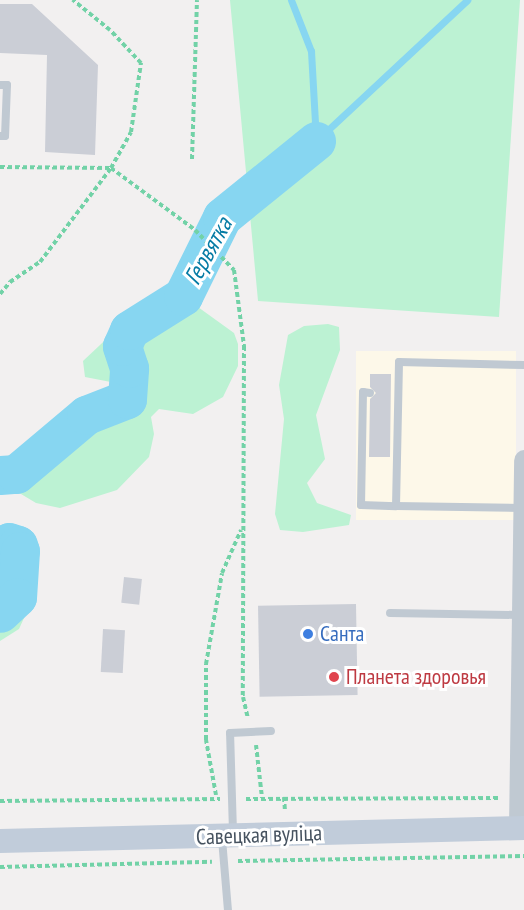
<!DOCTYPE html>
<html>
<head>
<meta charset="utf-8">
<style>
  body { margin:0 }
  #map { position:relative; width:524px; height:910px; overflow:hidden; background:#f2f0f0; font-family:"PT Sans Narrow",sans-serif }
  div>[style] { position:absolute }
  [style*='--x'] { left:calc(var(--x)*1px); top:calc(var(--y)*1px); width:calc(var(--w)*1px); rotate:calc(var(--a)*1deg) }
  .commercial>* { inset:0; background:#fdf8e9; transform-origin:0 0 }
  .green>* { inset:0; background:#bcf2d3 }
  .stream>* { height:7px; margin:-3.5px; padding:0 3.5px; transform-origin:3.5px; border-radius:3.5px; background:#87d6f1 }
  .river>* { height:39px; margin:-19.5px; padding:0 19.5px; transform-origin:19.5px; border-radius:19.5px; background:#87d6f1 }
  .building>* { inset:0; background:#cbced6; transform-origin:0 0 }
  .path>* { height:4px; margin-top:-2px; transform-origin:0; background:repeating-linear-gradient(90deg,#72d2a7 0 4.5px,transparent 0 7.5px) }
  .service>* { height:8px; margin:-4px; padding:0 4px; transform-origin:4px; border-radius:4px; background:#c0c9d2 }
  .tertiary>* { height:21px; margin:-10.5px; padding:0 10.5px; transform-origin:10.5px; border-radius:10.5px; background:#c0c9d2 }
  .secondary>* { height:24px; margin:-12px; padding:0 12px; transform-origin:12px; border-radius:12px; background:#c1ccda }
  .dots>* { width:16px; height:16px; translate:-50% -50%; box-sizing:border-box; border:3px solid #fff; border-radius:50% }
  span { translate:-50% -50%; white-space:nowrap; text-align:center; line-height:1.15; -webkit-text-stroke:6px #fff; paint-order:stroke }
  .shop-label { font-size:22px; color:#366cbe }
  .left { translate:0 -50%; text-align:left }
  .health-label { font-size:22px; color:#be3a42 }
  .street-label { font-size:22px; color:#46525f }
  .water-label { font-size:24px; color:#057ba4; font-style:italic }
</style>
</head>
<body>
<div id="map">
  <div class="commercial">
    <div style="left:356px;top:351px;width:160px;height:169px"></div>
  </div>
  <div class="green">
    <div style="clip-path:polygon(230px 0,520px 0,499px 317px,258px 301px)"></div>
    <div style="clip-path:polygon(162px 293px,191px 302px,234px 333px,238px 344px,238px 366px,223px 397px,193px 414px,159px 409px,151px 417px,154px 434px,149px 457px,117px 490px,60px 508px,36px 503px,16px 491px,5px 480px,8px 470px,56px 421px,104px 427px,115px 425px,123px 417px,129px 401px,125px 390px,116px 383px,85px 377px,83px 361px,134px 313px)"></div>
    <div style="clip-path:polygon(328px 324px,339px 327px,340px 350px,316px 415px,325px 459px,307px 483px,317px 503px,351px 515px,349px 525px,303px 532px,280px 530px,275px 514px,284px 419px,279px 385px,288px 335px,304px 326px)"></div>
    <div style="clip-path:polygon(9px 562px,20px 564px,31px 584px,29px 607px,19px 629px,0 641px,0 564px)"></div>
  </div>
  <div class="stream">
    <div style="--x:291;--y:0;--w:55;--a:68.6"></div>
    <div style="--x:311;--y:51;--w:90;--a:86.8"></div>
    <div style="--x:316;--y:141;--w:207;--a:-43"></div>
  </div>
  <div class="river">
    <div style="--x:0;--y:475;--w:16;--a:-4"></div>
    <div style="--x:16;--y:474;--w:92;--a:-40.1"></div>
    <div style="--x:86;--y:415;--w:44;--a:-21.3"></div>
    <div style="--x:127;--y:399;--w:31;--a:-86"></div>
    <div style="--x:129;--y:368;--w:23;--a:-108"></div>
    <div style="--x:122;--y:346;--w:17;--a:-66"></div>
    <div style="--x:129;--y:330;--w:64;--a:-32.2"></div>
    <div style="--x:183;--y:296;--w:88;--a:-63.7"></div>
    <div style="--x:222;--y:217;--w:121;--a:-39"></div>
    <div style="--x:0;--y:547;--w:10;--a:-29"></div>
    <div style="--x:9;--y:542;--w:9;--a:18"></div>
    <div style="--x:18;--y:545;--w:6;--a:72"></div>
    <div style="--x:20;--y:551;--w:46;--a:93.7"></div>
    <div style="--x:17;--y:597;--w:23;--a:137"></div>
  </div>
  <div class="building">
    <div style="clip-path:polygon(0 4px,32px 4px,98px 65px,95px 155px,45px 152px,47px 55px,0 53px)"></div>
    <div style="clip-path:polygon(370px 374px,391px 374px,390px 457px,369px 457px,370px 399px,376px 393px,370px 387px)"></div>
    <div style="left:124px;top:577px;width:18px;height:26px;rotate:6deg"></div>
    <div style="left:356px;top:604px;width:91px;height:98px;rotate:89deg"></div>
    <div style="left:103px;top:629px;width:22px;height:43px;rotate:3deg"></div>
  </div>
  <div class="path">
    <div style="--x:192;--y:159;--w:159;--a:-88.2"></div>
    <div style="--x:0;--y:167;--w:111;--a:0.5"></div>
    <div style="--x:111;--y:168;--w:104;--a:36.4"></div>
    <div style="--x:195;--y:230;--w:56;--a:45.7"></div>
    <div style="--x:234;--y:270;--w:77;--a:82.5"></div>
    <div style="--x:244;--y:346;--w:351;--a:90.2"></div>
    <div style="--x:243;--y:697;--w:22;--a:77"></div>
    <div style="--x:0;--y:294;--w:16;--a:-50"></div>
    <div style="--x:10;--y:282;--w:36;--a:-34"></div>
    <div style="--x:40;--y:262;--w:118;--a:-52.9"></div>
    <div style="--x:111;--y:168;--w:41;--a:-60.9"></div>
    <div style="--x:131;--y:132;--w:70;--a:-81.8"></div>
    <div style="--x:141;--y:63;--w:45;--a:-133.2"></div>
    <div style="--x:110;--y:30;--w:48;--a:-141"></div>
    <div style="--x:256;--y:745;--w:53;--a:83.5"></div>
    <div style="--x:216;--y:795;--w:56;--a:-100.3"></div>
    <div style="--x:206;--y:740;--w:76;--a:-90"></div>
    <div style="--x:206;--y:664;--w:92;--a:-80"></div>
    <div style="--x:222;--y:573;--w:47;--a:-66.2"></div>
    <div style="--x:284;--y:797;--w:15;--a:86"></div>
    <div style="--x:246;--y:799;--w:253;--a:-0.2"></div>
    <div style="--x:0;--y:801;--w:220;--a:-0.5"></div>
    <div style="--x:238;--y:861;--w:286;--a:-1"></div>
    <div style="--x:0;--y:867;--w:212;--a:-1.4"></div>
  </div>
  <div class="service">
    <div style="--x:0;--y:85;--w:7;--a:0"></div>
    <div style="--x:7;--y:85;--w:51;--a:92.2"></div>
    <div style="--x:5;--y:136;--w:5;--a:180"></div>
    <div style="--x:370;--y:393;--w:7;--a:-172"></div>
    <div style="--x:363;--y:392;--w:113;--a:91"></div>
    <div style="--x:361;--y:505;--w:35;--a:2"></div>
    <div style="--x:522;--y:508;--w:126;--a:-179.1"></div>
    <div style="--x:396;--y:506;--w:144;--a:-88.8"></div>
    <div style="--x:399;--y:362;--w:125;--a:1.4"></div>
    <div style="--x:390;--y:613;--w:130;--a:0.9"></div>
    <div style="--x:233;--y:832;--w:99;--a:-91.7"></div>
    <div style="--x:230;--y:733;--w:41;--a:-2.8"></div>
    <div style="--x:222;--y:839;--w:71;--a:85.2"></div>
  </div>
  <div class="tertiary">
    <div style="--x:519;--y:828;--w:368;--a:-89.2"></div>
  </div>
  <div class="secondary">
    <div style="--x:0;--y:841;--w:524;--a:-1.42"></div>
  </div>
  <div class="dots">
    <div style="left:308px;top:634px;background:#3f7fe0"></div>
    <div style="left:334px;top:677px;background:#e0444e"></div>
  </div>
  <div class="shop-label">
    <span class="left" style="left:320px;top:634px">Санта</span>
  </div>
  <div class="health-label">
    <span class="left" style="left:346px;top:677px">Планета здоровья</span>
  </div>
  <div class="street-label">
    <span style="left:259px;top:835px;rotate:-2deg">Савецкая вуліца</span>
  </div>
  <div class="water-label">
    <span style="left:208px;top:251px;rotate:-61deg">Гервятка</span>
  </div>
</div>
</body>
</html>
